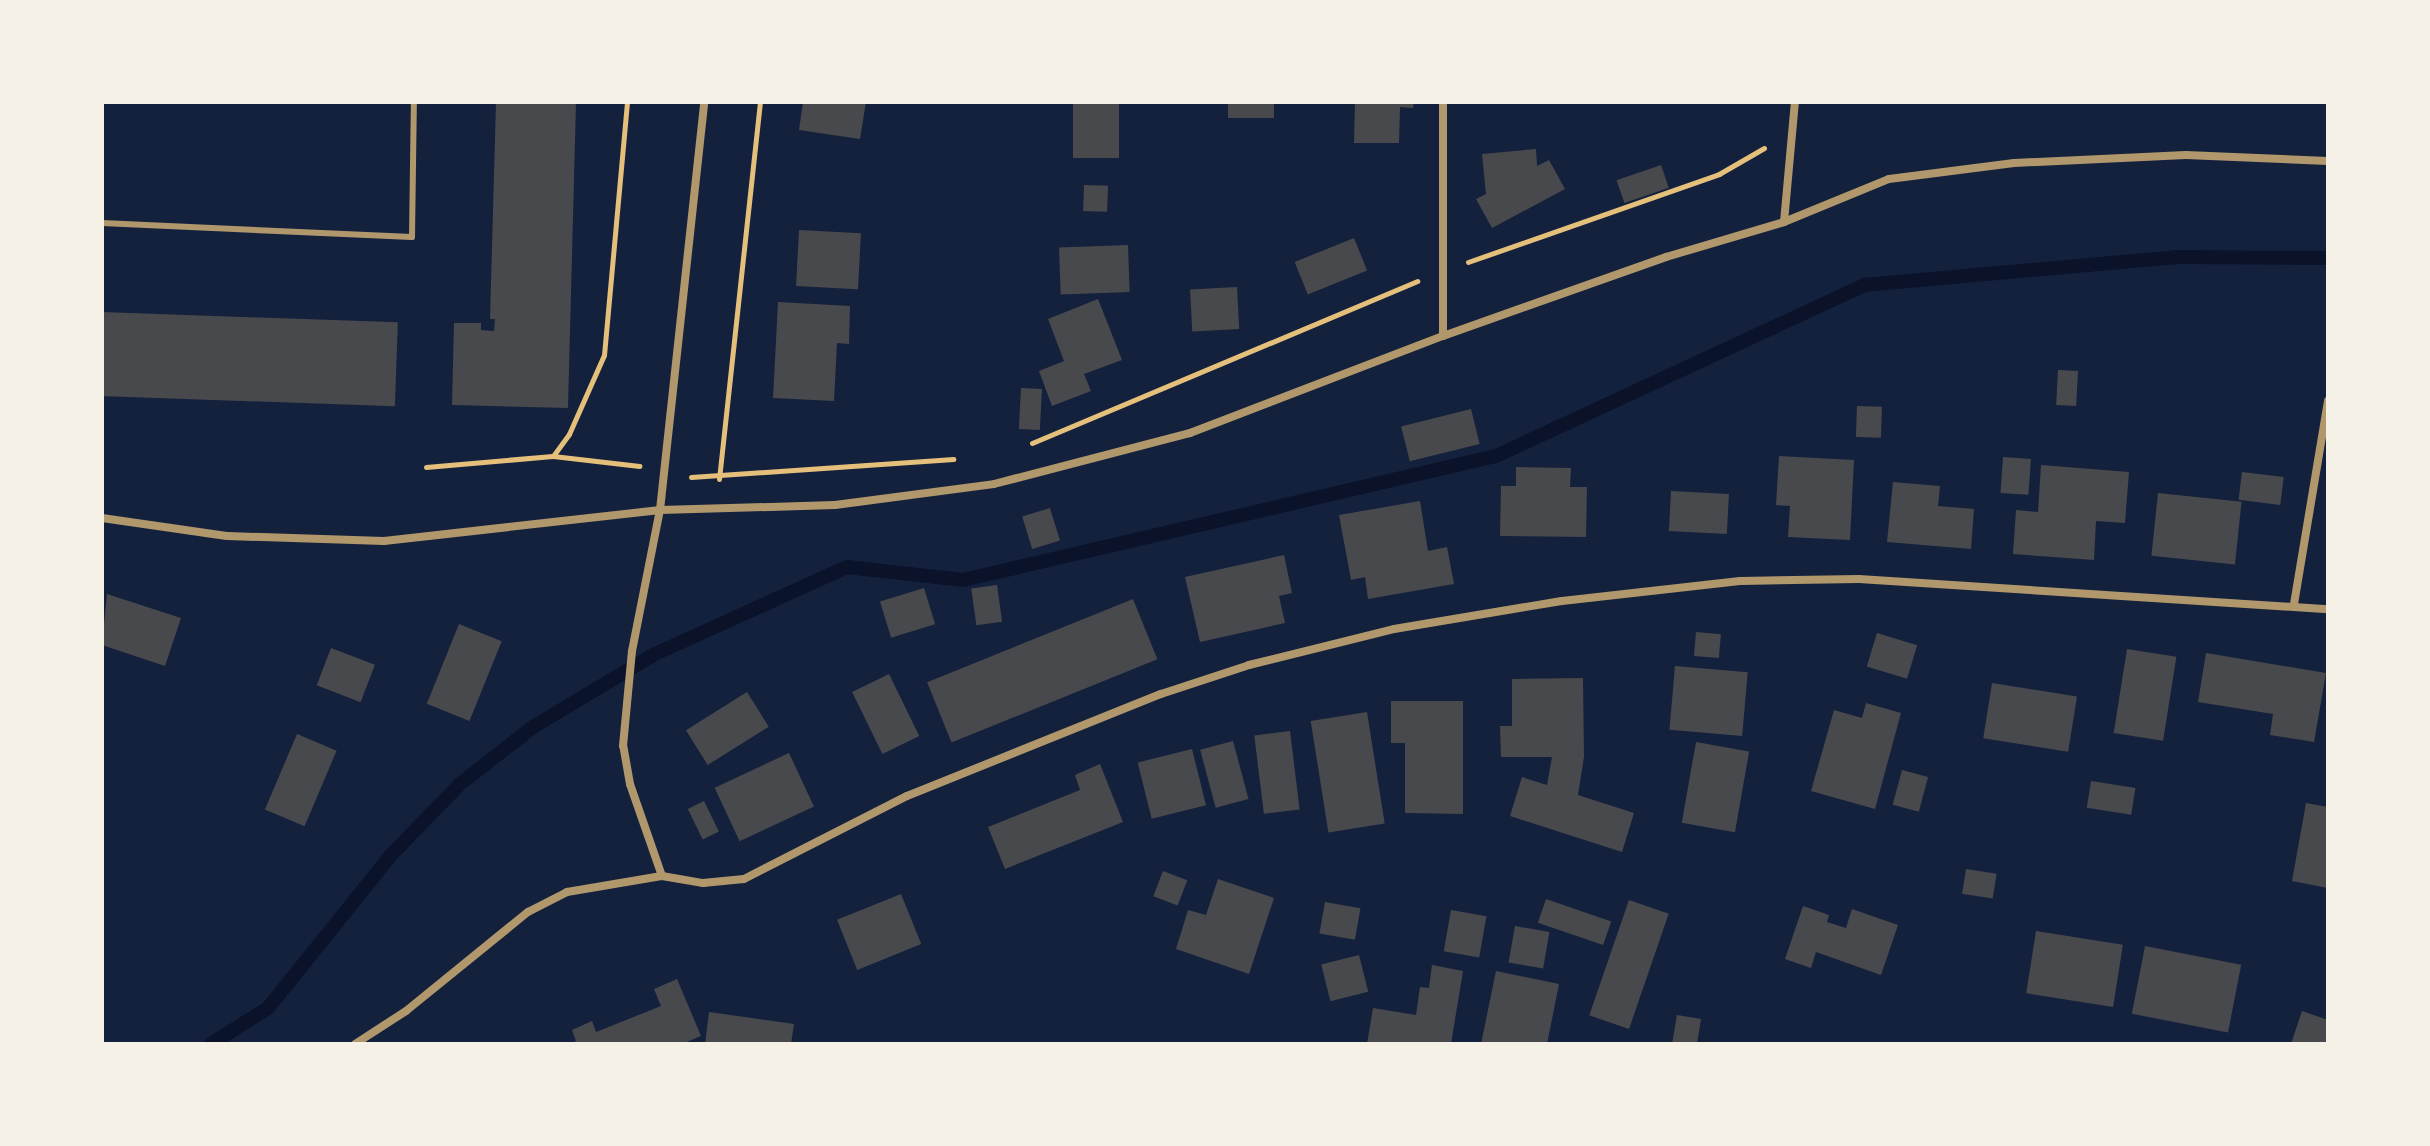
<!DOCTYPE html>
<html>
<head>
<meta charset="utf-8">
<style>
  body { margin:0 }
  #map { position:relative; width:2430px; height:1146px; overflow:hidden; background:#14213d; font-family:"DM Sans",sans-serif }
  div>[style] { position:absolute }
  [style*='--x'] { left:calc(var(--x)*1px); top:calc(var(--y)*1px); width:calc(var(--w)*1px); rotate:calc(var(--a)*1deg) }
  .stream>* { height:14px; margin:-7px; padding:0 7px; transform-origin:7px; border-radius:7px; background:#0b132b }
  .building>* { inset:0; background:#48494c; transform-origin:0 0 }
  .path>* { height:5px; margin:-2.5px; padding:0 2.5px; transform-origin:2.5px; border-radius:2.5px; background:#e5c07b }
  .service>* { height:6px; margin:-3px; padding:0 3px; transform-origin:3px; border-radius:3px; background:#b1986c }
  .minor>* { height:8px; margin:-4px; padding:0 4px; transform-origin:4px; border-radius:4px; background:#b1986c }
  span { translate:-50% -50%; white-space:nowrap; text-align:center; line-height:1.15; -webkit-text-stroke:8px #f6f1e7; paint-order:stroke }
  .frame { position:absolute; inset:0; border:104px solid #f6f1e7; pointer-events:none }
</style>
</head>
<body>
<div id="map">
  <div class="stream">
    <div style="--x:211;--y:1044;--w:67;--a:-32.3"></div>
    <div style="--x:268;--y:1008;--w:195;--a:-51.2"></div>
    <div style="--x:390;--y:856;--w:100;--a:-45.8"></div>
    <div style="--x:460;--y:784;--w:93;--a:-38"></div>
    <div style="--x:533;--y:727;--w:142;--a:-30.9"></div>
    <div style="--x:655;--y:654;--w:211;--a:-24.4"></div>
    <div style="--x:847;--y:567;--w:117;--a:6.4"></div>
    <div style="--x:963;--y:580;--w:547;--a:-13.1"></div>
    <div style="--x:1496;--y:456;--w:406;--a:-24.9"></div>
    <div style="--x:1864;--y:285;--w:313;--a:-5.1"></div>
    <div style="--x:2176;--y:257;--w:152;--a:0.4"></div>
  </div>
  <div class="building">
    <div style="clip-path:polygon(496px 102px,576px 102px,568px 408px,452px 405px,454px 323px,481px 323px,481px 330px,494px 331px,495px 319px,490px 319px)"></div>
    <div style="clip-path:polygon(803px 102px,866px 102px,860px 139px,799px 130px)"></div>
    <div style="left:1073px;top:102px;width:46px;height:56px"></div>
    <div style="left:1228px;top:102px;width:46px;height:16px"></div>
    <div style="clip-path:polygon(1355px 102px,1414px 102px,1413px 108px,1400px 107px,1399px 143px,1354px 143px)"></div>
    <div style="clip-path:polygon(1536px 149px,1537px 166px,1549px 160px,1565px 189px,1492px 228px,1476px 199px,1486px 194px,1482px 154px)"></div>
    <div style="left:1661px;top:165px;width:24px;height:47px;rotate:71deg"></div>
    <div style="left:1084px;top:185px;width:24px;height:26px;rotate:2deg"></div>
    <div style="left:799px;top:230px;width:62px;height:56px;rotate:3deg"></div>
    <div style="left:1354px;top:238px;width:35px;height:64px;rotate:68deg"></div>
    <div style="left:1128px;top:245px;width:47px;height:69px;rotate:88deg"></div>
    <div style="left:1237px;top:287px;width:42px;height:47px;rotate:87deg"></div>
    <div style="clip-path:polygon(1098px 299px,1122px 360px,1084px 374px,1091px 391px,1052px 406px,1039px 371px,1064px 361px,1048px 319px)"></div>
    <div style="clip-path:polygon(778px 302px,850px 306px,849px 344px,837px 343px,834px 401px,773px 398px)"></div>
    <div style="left:102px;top:312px;width:296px;height:84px;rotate:2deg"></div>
    <div style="left:2058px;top:370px;width:20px;height:35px;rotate:3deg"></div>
    <div style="left:1021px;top:388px;width:21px;height:41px;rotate:3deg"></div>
    <div style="left:1857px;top:406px;width:25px;height:31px;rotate:2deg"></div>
    <div style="left:1471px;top:409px;width:36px;height:72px;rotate:76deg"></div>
    <div style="clip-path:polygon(1779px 456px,1854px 460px,1850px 540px,1788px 537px,1790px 506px,1776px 505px)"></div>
    <div style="left:2003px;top:457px;width:28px;height:36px;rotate:4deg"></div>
    <div style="clip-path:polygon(2041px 465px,2129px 472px,2125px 523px,2096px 521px,2094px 560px,2013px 554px,2016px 510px,2038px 512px)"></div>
    <div style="clip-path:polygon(1516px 467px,1571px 468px,1570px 487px,1587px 487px,1586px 537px,1500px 536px,1501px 486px,1516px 486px)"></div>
    <div style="left:2242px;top:472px;width:42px;height:28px;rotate:7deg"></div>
    <div style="clip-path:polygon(1893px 482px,1940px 486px,1938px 506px,1974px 509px,1971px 549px,1887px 542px)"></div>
    <div style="left:1671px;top:491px;width:58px;height:40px;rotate:3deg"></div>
    <div style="left:2158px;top:493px;width:84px;height:63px;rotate:6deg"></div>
    <div style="clip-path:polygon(1420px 501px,1428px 551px,1447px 547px,1454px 584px,1368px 599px,1365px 577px,1351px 580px,1339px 515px)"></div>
    <div style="left:1050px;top:508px;width:34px;height:29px;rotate:73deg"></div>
    <div style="clip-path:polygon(1284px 555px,1292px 593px,1279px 596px,1285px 623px,1200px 642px,1185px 577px)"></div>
    <div style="left:997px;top:585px;width:37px;height:26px;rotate:82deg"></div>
    <div style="left:924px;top:588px;width:38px;height:46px;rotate:73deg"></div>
    <div style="clip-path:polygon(107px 594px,181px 618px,165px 666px,102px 645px)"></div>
    <div style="left:1133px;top:599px;width:65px;height:222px;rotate:68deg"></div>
    <div style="left:459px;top:624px;width:46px;height:86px;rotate:22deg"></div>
    <div style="left:1696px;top:632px;width:25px;height:24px;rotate:5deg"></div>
    <div style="left:1877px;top:633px;width:42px;height:35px;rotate:17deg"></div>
    <div style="left:331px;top:648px;width:47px;height:40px;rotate:21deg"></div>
    <div style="left:2127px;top:649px;width:50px;height:85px;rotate:9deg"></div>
    <div style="clip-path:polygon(2206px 653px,2326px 673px,2314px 742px,2270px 735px,2273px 714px,2198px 702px)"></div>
    <div style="left:1675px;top:666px;width:73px;height:64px;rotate:5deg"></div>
    <div style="left:889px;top:674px;width:69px;height:41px;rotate:64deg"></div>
    <div style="clip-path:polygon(1583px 678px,1584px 757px,1578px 795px,1634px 813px,1622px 852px,1510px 816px,1522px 777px,1547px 785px,1552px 757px,1501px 757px,1500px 726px,1512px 726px,1512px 679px)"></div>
    <div style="left:1992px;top:683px;width:86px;height:56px;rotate:9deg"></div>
    <div style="left:747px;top:692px;width:41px;height:72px;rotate:58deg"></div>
    <div style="clip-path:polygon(1391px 701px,1463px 701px,1463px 814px,1405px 813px,1405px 743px,1391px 743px)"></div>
    <div style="clip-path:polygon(1866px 703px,1901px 713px,1875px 809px,1811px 791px,1834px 710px,1862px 718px)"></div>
    <div style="left:1367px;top:712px;width:113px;height:57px;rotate:81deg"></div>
    <div style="left:1290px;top:731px;width:79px;height:36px;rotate:83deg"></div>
    <div style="left:297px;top:734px;width:43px;height:82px;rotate:23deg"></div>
    <div style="left:1233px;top:741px;width:60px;height:34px;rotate:75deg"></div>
    <div style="left:1696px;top:742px;width:54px;height:82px;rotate:10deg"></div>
    <div style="left:1192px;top:749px;width:58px;height:56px;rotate:76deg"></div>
    <div style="left:789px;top:753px;width:59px;height:82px;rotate:65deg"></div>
    <div style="clip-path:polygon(1100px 764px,1123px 822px,1005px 869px,988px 827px,1080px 790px,1075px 775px)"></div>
    <div style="left:1902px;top:770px;width:27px;height:36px;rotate:15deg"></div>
    <div style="left:2091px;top:781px;width:45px;height:27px;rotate:9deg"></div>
    <div style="left:704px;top:801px;width:34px;height:18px;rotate:64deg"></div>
    <div style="clip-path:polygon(2306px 803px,2328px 807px,2328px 888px,2292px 881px)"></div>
    <div style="left:1966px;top:869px;width:31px;height:25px;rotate:9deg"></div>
    <div style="left:1163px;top:871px;width:26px;height:27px;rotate:21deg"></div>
    <div style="clip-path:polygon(1218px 879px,1274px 898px,1249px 974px,1176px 949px,1188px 910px,1206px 915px)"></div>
    <div style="left:901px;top:894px;width:54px;height:69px;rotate:68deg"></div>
    <div style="left:1546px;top:899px;width:69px;height:25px;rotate:19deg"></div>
    <div style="left:1629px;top:900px;width:42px;height:122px;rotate:19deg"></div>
    <div style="left:1325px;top:902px;width:36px;height:32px;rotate:10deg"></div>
    <div style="clip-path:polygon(1803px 906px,1829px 915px,1827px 922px,1846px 928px,1852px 909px,1898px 925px,1881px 975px,1816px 952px,1811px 968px,1785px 959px)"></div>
    <div style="left:1451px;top:910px;width:36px;height:42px;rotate:10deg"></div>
    <div style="left:1515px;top:926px;width:35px;height:37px;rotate:10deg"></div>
    <div style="left:2036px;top:931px;width:88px;height:63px;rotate:9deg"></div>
    <div style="left:2145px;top:946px;width:98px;height:69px;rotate:11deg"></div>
    <div style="left:1359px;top:955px;width:38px;height:39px;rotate:76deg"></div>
    <div style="clip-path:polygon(1432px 965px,1463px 971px,1451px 1044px,1367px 1044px,1373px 1008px,1416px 1015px,1420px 987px,1429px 988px)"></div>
    <div style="clip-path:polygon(1496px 971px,1559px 984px,1547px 1044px,1481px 1044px)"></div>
    <div style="clip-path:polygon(677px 979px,701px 1036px,682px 1044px,568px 1044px,576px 1041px,572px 1030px,592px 1021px,596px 1032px,661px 1006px,654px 989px)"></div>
    <div style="clip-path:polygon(2302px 1011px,2328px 1020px,2328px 1044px,2291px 1044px)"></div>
    <div style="clip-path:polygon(709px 1012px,794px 1024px,791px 1044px,705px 1044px)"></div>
    <div style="clip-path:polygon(1677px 1015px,1701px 1019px,1697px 1044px,1672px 1044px)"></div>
  </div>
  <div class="path">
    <div style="--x:1468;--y:262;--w:266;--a:-19.3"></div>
    <div style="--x:1719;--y:174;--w:52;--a:-30"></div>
    <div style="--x:1032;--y:443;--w:418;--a:-22.8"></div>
    <div style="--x:553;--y:456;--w:87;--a:6.6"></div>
    <div style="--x:426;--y:467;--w:127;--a:-5"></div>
    <div style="--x:553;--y:456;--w:27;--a:-54"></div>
    <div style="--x:569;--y:434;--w:86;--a:-66.1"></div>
    <div style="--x:604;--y:355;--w:254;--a:-84.8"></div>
    <div style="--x:691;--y:477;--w:263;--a:-3.9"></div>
    <div style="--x:719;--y:479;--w:379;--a:-83.8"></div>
  </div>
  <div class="service">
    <div style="--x:102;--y:223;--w:310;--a:2.6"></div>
    <div style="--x:412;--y:237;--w:135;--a:-89.2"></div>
  </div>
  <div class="minor">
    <div style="--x:1443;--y:102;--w:234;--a:90"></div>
    <div style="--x:1784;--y:222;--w:121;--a:-84.8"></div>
    <div style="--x:102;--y:518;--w:126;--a:8.2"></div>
    <div style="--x:227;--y:536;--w:157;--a:1.8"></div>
    <div style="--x:384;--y:541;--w:278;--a:-6.4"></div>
    <div style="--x:660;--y:510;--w:175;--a:-1.6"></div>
    <div style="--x:835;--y:505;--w:160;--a:-7.5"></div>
    <div style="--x:994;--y:484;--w:203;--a:-14.6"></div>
    <div style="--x:1190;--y:433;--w:271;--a:-21"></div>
    <div style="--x:1443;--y:336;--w:237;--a:-19.5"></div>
    <div style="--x:1666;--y:257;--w:123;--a:-16.5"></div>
    <div style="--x:1784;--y:222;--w:113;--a:-22.3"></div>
    <div style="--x:1889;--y:179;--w:126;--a:-7.3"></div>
    <div style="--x:2014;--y:163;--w:172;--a:-2.7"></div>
    <div style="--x:2186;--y:155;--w:142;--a:2.4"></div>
    <div style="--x:2294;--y:604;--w:206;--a:-80.5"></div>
    <div style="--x:662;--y:876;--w:97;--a:-109.2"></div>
    <div style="--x:630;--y:784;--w:39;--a:-100"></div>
    <div style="--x:623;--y:746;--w:95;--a:-84.6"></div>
    <div style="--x:632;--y:651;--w:144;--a:-78.8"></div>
    <div style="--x:660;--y:510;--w:410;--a:-83.8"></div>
    <div style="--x:355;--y:1044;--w:61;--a:-32.9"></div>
    <div style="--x:406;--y:1011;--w:157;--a:-39.1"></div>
    <div style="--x:528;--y:912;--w:44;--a:-27.1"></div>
    <div style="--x:567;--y:892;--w:96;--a:-9.6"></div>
    <div style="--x:662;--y:876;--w:42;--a:9.7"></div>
    <div style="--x:703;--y:883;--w:41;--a:-5.6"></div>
    <div style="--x:744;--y:879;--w:183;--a:-27"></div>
    <div style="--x:907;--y:796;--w:274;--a:-21.9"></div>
    <div style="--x:1161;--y:694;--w:93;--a:-18.2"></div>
    <div style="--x:1249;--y:665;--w:149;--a:-13.9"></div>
    <div style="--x:1394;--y:629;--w:170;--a:-9.5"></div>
    <div style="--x:1562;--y:601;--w:179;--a:-6.4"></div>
    <div style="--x:1740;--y:581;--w:119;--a:-1"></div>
    <div style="--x:1859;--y:579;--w:470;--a:3.7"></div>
  </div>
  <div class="frame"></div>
</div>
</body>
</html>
